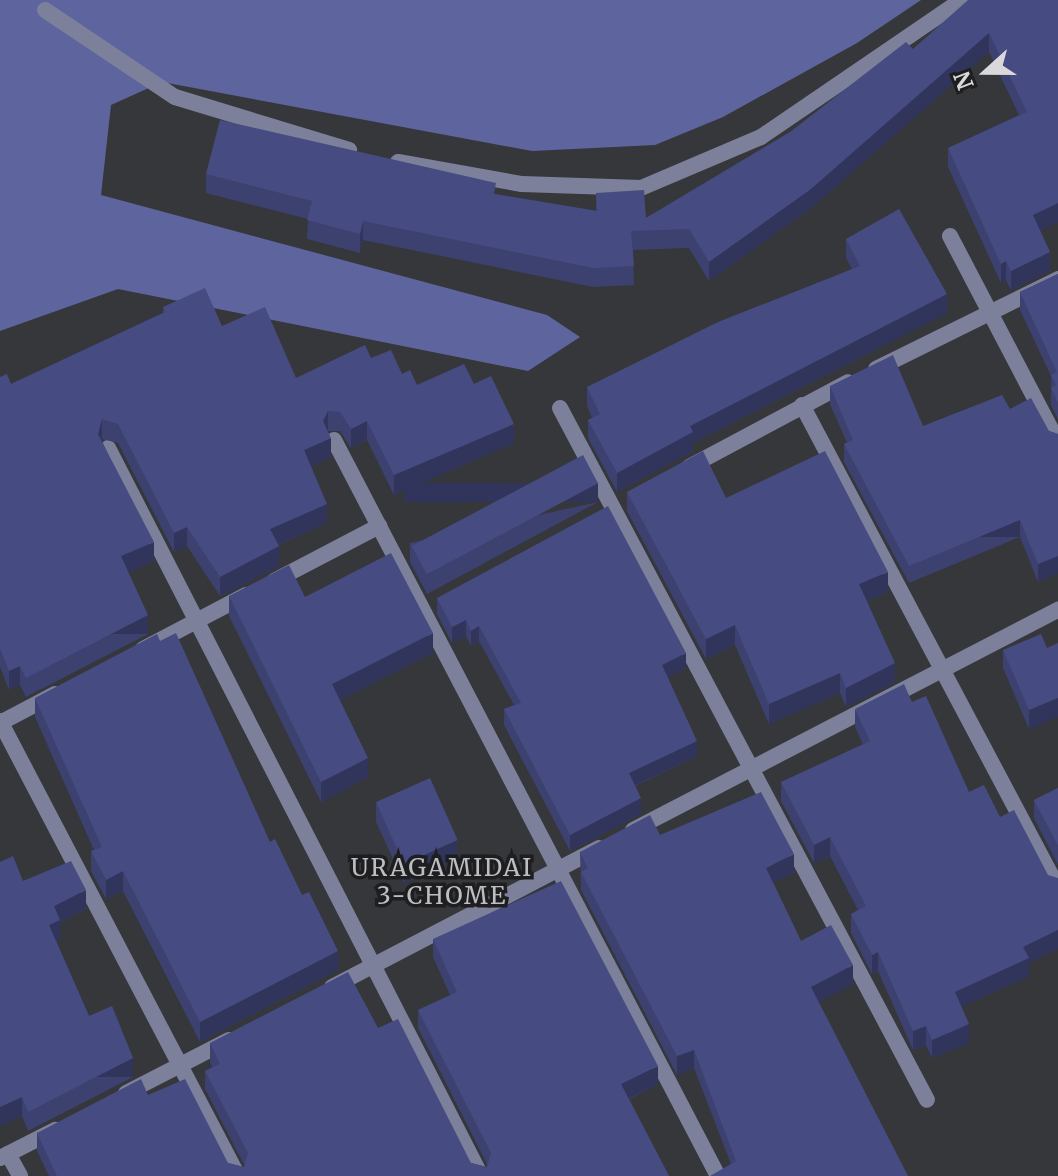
<!DOCTYPE html>
<html>
<head>
<meta charset="utf-8">
<style>
  body { margin:0 }
  #map { position:relative; width:1058px; height:1176px; overflow:hidden; background:#36373a; font-family:Merriweather,serif }
  div>[style] { position:absolute }
  [style*='--x'] { left:calc(var(--x)*1px); top:calc(var(--y)*1px); width:calc(var(--w)*1px); rotate:calc(var(--a)*1deg) }
  .forest>* { inset:0; background:#5e659e }
  .minor>* { height:16px; margin:-8px; padding:0 8px; transform-origin:8px; border-radius:8px; background:#7c809b }
  .wall>* { inset:0; background:#3c4170 }
  .shaded-wall>* { inset:0; background:#31355b; transform-origin:0 0 }
  .building>* { inset:0; background:#464c82; transform-origin:0 0 }
  span { translate:-50% -50%; white-space:nowrap; text-align:center; line-height:1.15; -webkit-text-stroke:7px #1e1e20; paint-order:stroke }
  .neighbourhood-label { font-size:24px; color:#bdbec2; letter-spacing:2px }
  .north { position:absolute; left:946px; top:32px; width:80px; height:80px; -webkit-text-stroke:6px #1e1e20; paint-order:stroke; rotate:249deg; font-size:22px; font-weight:700; line-height:32px; text-align:center; color:#d9d9dc }
  .north::after { content:''; display:block; margin:auto; width:28px; height:36px; background:#d9d9dc; clip-path:polygon(50% 0,100% 100%,50% 72%,0 100%) }
</style>
</head>
<body>
<div id="map">
  <div class="forest">
    <div style="clip-path:polygon(0 0,921px 0,857px 43px,723px 117px,655px 145px,532px 151px,162px 82px,111px 105px,101px 195px,547px 315px,580px 337px,528px 371px,118px 289px,0 331px)"></div>
  </div>
  <div class="minor">
    <div style="--x:45;--y:10;--w:156;--a:33.8"></div>
    <div style="--x:175;--y:97;--w:182;--a:16.9"></div>
    <div style="--x:398;--y:162;--w:126;--a:10.1"></div>
    <div style="--x:522;--y:184;--w:119;--a:1.9"></div>
    <div style="--x:641;--y:188;--w:130;--a:-23"></div>
    <div style="--x:761;--y:137;--w:243;--a:-34.3"></div>
    <div style="--x:950;--y:236;--w:233;--a:62.4"></div>
    <div style="--x:876;--y:369;--w:203;--a:-26.3"></div>
    <div style="--x:802;--y:405;--w:547;--a:62.08"></div>
    <div style="--x:560;--y:408;--w:783;--a:62.06"></div>
    <div style="--x:334;--y:440;--w:830;--a:62.45"></div>
    <div style="--x:108;--y:448;--w:818;--a:62.87"></div>
    <div style="--x:689;--y:467;--w:180;--a:-28.1"></div>
    <div style="--x:274;--y:581;--w:119;--a:-27.6"></div>
    <div style="--x:143;--y:649;--w:116;--a:-27.7"></div>
    <div style="--x:0;--y:721;--w:513;--a:62.39"></div>
    <div style="--x:0;--y:723;--w:62;--a:-27.8"></div>
    <div style="--x:633;--y:830;--w:479;--a:-27.4"></div>
    <div style="--x:332;--y:987;--w:301;--a:-27.5"></div>
    <div style="--x:126;--y:1093;--w:116;--a:-27.2"></div>
    <div style="--x:8;--y:1154;--w:25;--a:61"></div>
    <div style="--x:0;--y:1158;--w:62;--a:-27"></div>
  </div>
  <div class="wall">
    <div style="clip-path:polygon(1058px 0,1058px 222px,1040px 230px,1050px 271px,1011px 290px,1006px 280px,1001px 283px,948px 167px,948px 148px,1019px 115px,989px 52px,811px 208px,709px 281px,689px 248px,633px 250px,634px 285px,593px 287px,363px 240px,360px 253px,307px 239px,308px 219px,206px 193px,206px 174px,496px 194px,596px 211px,596px 193px,646px 218px,790px 132px,913px 49px)"></div>
    <div style="clip-path:polygon(846px 239px,947px 313px,693px 443px,693px 451px,617px 492px,588px 438px,588px 420px,592px 418px,587px 406px,587px 387px,852px 269px,846px 258px)"></div>
    <div style="clip-path:polygon(1058px 274px,1058px 419px,1051px 405px,1051px 376px,1020px 310px,1020px 292px)"></div>
    <div style="clip-path:polygon(163px 307px,222px 326px,296px 378px,371px 358px,402px 374px,417px 385px,474px 384px,514px 443px,394px 495px,367px 440px,351px 448px,340px 431px,328px 431px,331px 457px,311px 466px,327px 523px,278px 545px,279px 566px,220px 596px,187px 546px,174px 552px,118px 443px,102px 439px,102px 441px,154px 561px,128px 572px,148px 634px,26px 697px,20px 685px,9px 690px,0 667px,0 377px,11px 384px,163px 313px)"></div>
    <div style="clip-path:polygon(830px 386px,923px 426px,1010px 409px,1049px 431px,1058px 434px,1058px 573px,1038px 582px,1020px 537px,909px 583px,844px 462px,844px 444px,847px 443px,830px 404px)"></div>
    <div style="clip-path:polygon(627px 492px,726px 498px,888px 592px,867px 601px,895px 682px,846px 707px,840px 693px,769px 724px,735px 645px,706px 659px,627px 511px)"></div>
    <div style="clip-path:polygon(598px 502px,427px 594px,410px 562px,410px 543px)"></div>
    <div style="clip-path:polygon(229px 596px,305px 597px,433px 653px,340px 700px,368px 777px,321px 802px,229px 616px)"></div>
    <div style="clip-path:polygon(437px 598px,686px 668px,668px 677px,697px 756px,635px 786px,641px 814px,570px 851px,504px 725px,504px 709px,514px 705px,479px 641px,471px 646px,466px 636px,452px 643px,437px 614px)"></div>
    <div style="clip-path:polygon(1047px 648px,1029px 729px,1003px 668px,1003px 650px)"></div>
    <div style="clip-path:polygon(35px 698px,270px 842px,338px 970px,200px 1042px,123px 891px,106px 899px,91px 871px,91px 851px,94px 850px,35px 717px)"></div>
    <div style="clip-path:polygon(855px 709px,1029px 963px,1029px 976px,961px 1007px,969px 1043px,932px 1058px,926px 1045px,913px 1050px,878px 971px,872px 974px,851px 933px,851px 914px,858px 910px,830px 856px,814px 863px,781px 801px,781px 782px,863px 745px,855px 727px)"></div>
    <div style="clip-path:polygon(1058px 788px,1058px 865px,1034px 818px,1034px 800px)"></div>
    <div style="clip-path:polygon(376px 802px,457px 860px,404px 883px,376px 822px)"></div>
    <div style="clip-path:polygon(660px 835px,794px 873px,773px 882px,801px 941px,853px 984px,818px 1002px,908px 1176px,731px 1164px,694px 1068px,677px 1075px,581px 890px,580px 852px)"></div>
    <div style="clip-path:polygon(23px 881px,86px 909px,60px 922px,60px 939px,56px 941px,89px 1016px,133px 1077px,28px 1131px,22px 1116px,0 1126px)"></div>
    <div style="clip-path:polygon(433px 939px,658px 1084px,629px 1099px,669px 1176px,49px 1176px,37px 1151px,37px 1133px,148px 1095px,228px 1163px,244px 1167px,244px 1165px,205px 1089px,205px 1071px,212px 1067px,210px 1062px,210px 1043px,378px 1028px,471px 1163px,487px 1167px,487px 1164px,418px 1028px,418px 1010px,450px 995px,433px 957px)"></div>
  </div>
  <div class="shaded-wall">
    <div style="clip-path:polygon(989px 33px,989px 52px,811px 208px,709px 281px,709px 262px)"></div>
    <div style="clip-path:polygon(1058px 203px,1058px 222px,1033px 234px,1033px 215px)"></div>
    <div style="clip-path:polygon(363px 221px,363px 240px,360px 253px,360px 234px)"></div>
    <div style="clip-path:polygon(1050px 252px,1050px 271px,1011px 290px,1011px 271px)"></div>
    <div style="clip-path:polygon(1006px 261px,1006px 280px,1001px 283px,1001px 264px)"></div>
    <div style="clip-path:polygon(947px 294px,947px 313px,693px 443px,693px 451px,617px 492px,617px 473px,690px 426px)"></div>
    <div style="clip-path:polygon(328px 411px,328px 431px,323px 440px,323px 421px)"></div>
    <div style="clip-path:polygon(102px 419px,102px 439px,98px 453px,98px 434px)"></div>
    <div style="clip-path:polygon(367px 421px,367px 440px,351px 448px,351px 429px)"></div>
    <div style="clip-path:polygon(514px 424px,514px 443px,394px 495px,394px 475px)"></div>
    <div style="clip-path:polygon(331px 438px,331px 457px,304px 470px,304px 450px)"></div>
    <div style="left:598px;top:483px;width:19px;height:194px;rotate:90deg"></div>
    <div style="clip-path:polygon(327px 504px,327px 523px,270px 548px,270px 529px)"></div>
    <div style="left:1020px;top:520px;width:17px;height:120px;rotate:90deg"></div>
    <div style="clip-path:polygon(187px 527px,187px 546px,174px 552px,174px 533px)"></div>
    <div style="clip-path:polygon(154px 542px,154px 561px,121px 576px,121px 556px)"></div>
    <div style="clip-path:polygon(279px 546px,279px 566px,220px 596px,220px 577px)"></div>
    <div style="clip-path:polygon(1058px 556px,1058px 573px,1038px 582px,1038px 564px)"></div>
    <div style="clip-path:polygon(888px 572px,888px 592px,859px 604px,859px 584px)"></div>
    <div style="left:148px;top:615px;width:19px;height:137px;rotate:90deg"></div>
    <div style="clip-path:polygon(466px 620px,466px 636px,452px 643px,452px 627px)"></div>
    <div style="clip-path:polygon(735px 625px,735px 645px,706px 659px,706px 639px)"></div>
    <div style="clip-path:polygon(479px 626px,479px 641px,471px 646px,471px 631px)"></div>
    <div style="clip-path:polygon(433px 633px,433px 653px,332px 704px,332px 684px)"></div>
    <div style="clip-path:polygon(686px 653px,686px 668px,662px 680px,662px 665px)"></div>
    <div style="clip-path:polygon(895px 663px,895px 682px,846px 707px,846px 688px)"></div>
    <div style="clip-path:polygon(20px 666px,20px 685px,9px 690px,9px 671px)"></div>
    <div style="clip-path:polygon(840px 673px,840px 693px,769px 724px,769px 704px)"></div>
    <div style="clip-path:polygon(1058px 698px,1058px 717px,1029px 729px,1029px 710px)"></div>
    <div style="clip-path:polygon(697px 741px,697px 756px,629px 788px,629px 773px)"></div>
    <div style="clip-path:polygon(368px 758px,368px 777px,321px 802px,321px 782px)"></div>
    <div style="clip-path:polygon(641px 798px,641px 814px,570px 851px,570px 835px)"></div>
    <div style="clip-path:polygon(830px 837px,830px 856px,814px 863px,814px 845px)"></div>
    <div style="clip-path:polygon(457px 840px,457px 860px,404px 883px,404px 864px)"></div>
    <div style="clip-path:polygon(794px 854px,794px 873px,766px 886px,766px 868px)"></div>
    <div style="clip-path:polygon(123px 871px,123px 891px,106px 899px,106px 880px)"></div>
    <div style="clip-path:polygon(86px 890px,86px 909px,60px 922px,60px 939px,49px 944px,49px 925px,54px 906px)"></div>
    <div style="clip-path:polygon(1058px 930px,1058px 949px,1029px 963px,1029px 976px,955px 1010px,955px 992px,1023px 947px)"></div>
    <div style="clip-path:polygon(338px 951px,338px 970px,200px 1042px,200px 1022px)"></div>
    <div style="clip-path:polygon(878px 952px,878px 971px,872px 974px,872px 955px)"></div>
    <div style="clip-path:polygon(853px 965px,853px 984px,811px 1006px,811px 987px)"></div>
    <div style="clip-path:polygon(969px 1024px,969px 1043px,932px 1058px,932px 1040px)"></div>
    <div style="clip-path:polygon(926px 1026px,926px 1045px,913px 1050px,913px 1031px)"></div>
    <div style="clip-path:polygon(694px 1050px,694px 1068px,677px 1075px,677px 1056px)"></div>
    <div style="left:133px;top:1058px;width:19px;height:118px;rotate:90deg"></div>
    <div style="clip-path:polygon(658px 1066px,658px 1084px,621px 1102px,621px 1084px)"></div>
    <div style="clip-path:polygon(22px 1097px,22px 1116px,0 1126px,0 1107px)"></div>
  </div>
  <div class="building">
    <div style="clip-path:polygon(968px 0,1058px 0,1058px 203px,1033px 215px,1050px 252px,1011px 271px,1006px 261px,1001px 264px,948px 148px,1027px 112px,989px 33px,811px 189px,709px 262px,689px 229px,631px 231px,634px 266px,593px 268px,363px 221px,360px 234px,307px 220px,312px 201px,206px 174px,220px 120px,496px 183px,494px 194px,597px 211px,596px 193px,644px 190px,646px 218px,790px 132px,906px 42px,913px 49px)"></div>
    <div style="clip-path:polygon(899px 209px,947px 294px,690px 426px,693px 432px,617px 473px,588px 420px,600px 414px,587px 387px,718px 322px,860px 266px,846px 239px)"></div>
    <div style="clip-path:polygon(1058px 274px,1058px 402px,1051px 388px,1056px 385px,1051px 375px,1057px 372px,1020px 292px)"></div>
    <div style="clip-path:polygon(205px 288px,222px 326px,265px 307px,296px 378px,365px 345px,371px 358px,391px 350px,402px 374px,410px 370px,417px 385px,464px 364px,474px 384px,491px 376px,514px 424px,394px 475px,367px 421px,351px 429px,340px 412px,328px 411px,323px 421px,331px 438px,304px 450px,327px 504px,270px 529px,279px 546px,220px 577px,187px 527px,174px 533px,118px 424px,102px 419px,98px 434px,154px 542px,121px 556px,148px 615px,26px 678px,20px 666px,9px 671px,0 648px,0 377px,7px 374px,11px 384px,165px 312px,163px 307px)"></div>
    <div style="clip-path:polygon(893px 355px,923px 426px,1002px 395px,1010px 409px,1031px 398px,1049px 431px,1058px 434px,1058px 556px,1038px 564px,1020px 520px,909px 566px,844px 444px,853px 440px,830px 386px)"></div>
    <div style="clip-path:polygon(703px 451px,726px 498px,825px 451px,888px 572px,859px 584px,895px 663px,846px 688px,840px 673px,769px 704px,735px 625px,706px 639px,627px 492px)"></div>
    <div style="left:583px;top:455px;width:32px;height:194px;rotate:62deg"></div>
    <div style="clip-path:polygon(608px 506px,686px 653px,662px 665px,697px 741px,629px 773px,641px 798px,570px 835px,504px 709px,521px 703px,479px 626px,471px 631px,466px 620px,452px 627px,437px 598px)"></div>
    <div style="clip-path:polygon(391px 553px,433px 633px,332px 684px,368px 758px,321px 782px,229px 596px,289px 565px,305px 597px)"></div>
    <div style="clip-path:polygon(176px 633px,270px 842px,275px 839px,302px 895px,309px 892px,338px 951px,200px 1022px,123px 871px,106px 880px,91px 851px,102px 847px,35px 698px,157px 634px,160px 641px)"></div>
    <div style="clip-path:polygon(1041px 634px,1047px 648px,1058px 643px,1058px 698px,1029px 710px,1003px 650px)"></div>
    <div style="clip-path:polygon(904px 684px,912px 702px,926px 696px,969px 792px,984px 785px,1000px 817px,1014px 810px,1048px 875px,1058px 878px,1058px 930px,1023px 947px,1029px 958px,955px 992px,969px 1024px,932px 1040px,926px 1026px,913px 1031px,878px 952px,872px 955px,851px 914px,866px 906px,830px 837px,814px 845px,781px 782px,870px 741px,855px 709px)"></div>
    <div style="left:430px;top:778px;width:68px;height:59px;rotate:66deg"></div>
    <div style="clip-path:polygon(1058px 788px,1058px 846px,1034px 800px)"></div>
    <div style="clip-path:polygon(761px 792px,794px 854px,766px 868px,801px 941px,831px 925px,853px 965px,811px 987px,908px 1176px,710px 1176px,736px 1161px,694px 1050px,677px 1056px,581px 872px,588px 868px,580px 852px,650px 815px,660px 835px)"></div>
    <div style="clip-path:polygon(13px 856px,23px 881px,71px 861px,86px 890px,54px 906px,60px 920px,49px 925px,89px 1016px,112px 1006px,133px 1058px,28px 1112px,22px 1097px,0 1107px,0 862px)"></div>
    <div style="clip-path:polygon(561px 881px,658px 1066px,621px 1084px,669px 1176px,57px 1176px,37px 1133px,141px 1079px,148px 1095px,185px 1079px,228px 1163px,244px 1167px,248px 1153px,205px 1071px,220px 1064px,210px 1043px,348px 972px,378px 1028px,398px 1019px,471px 1163px,487px 1167px,491px 1153px,418px 1010px,457px 992px,433px 939px)"></div>
  </div>
  <div class="neighbourhood-label">
    <span style="left:442px;top:882px">URAGAMIDAI<br>3-CHOME</span>
  </div>
  <div class="north">N</div>
</div>
</body>
</html>
